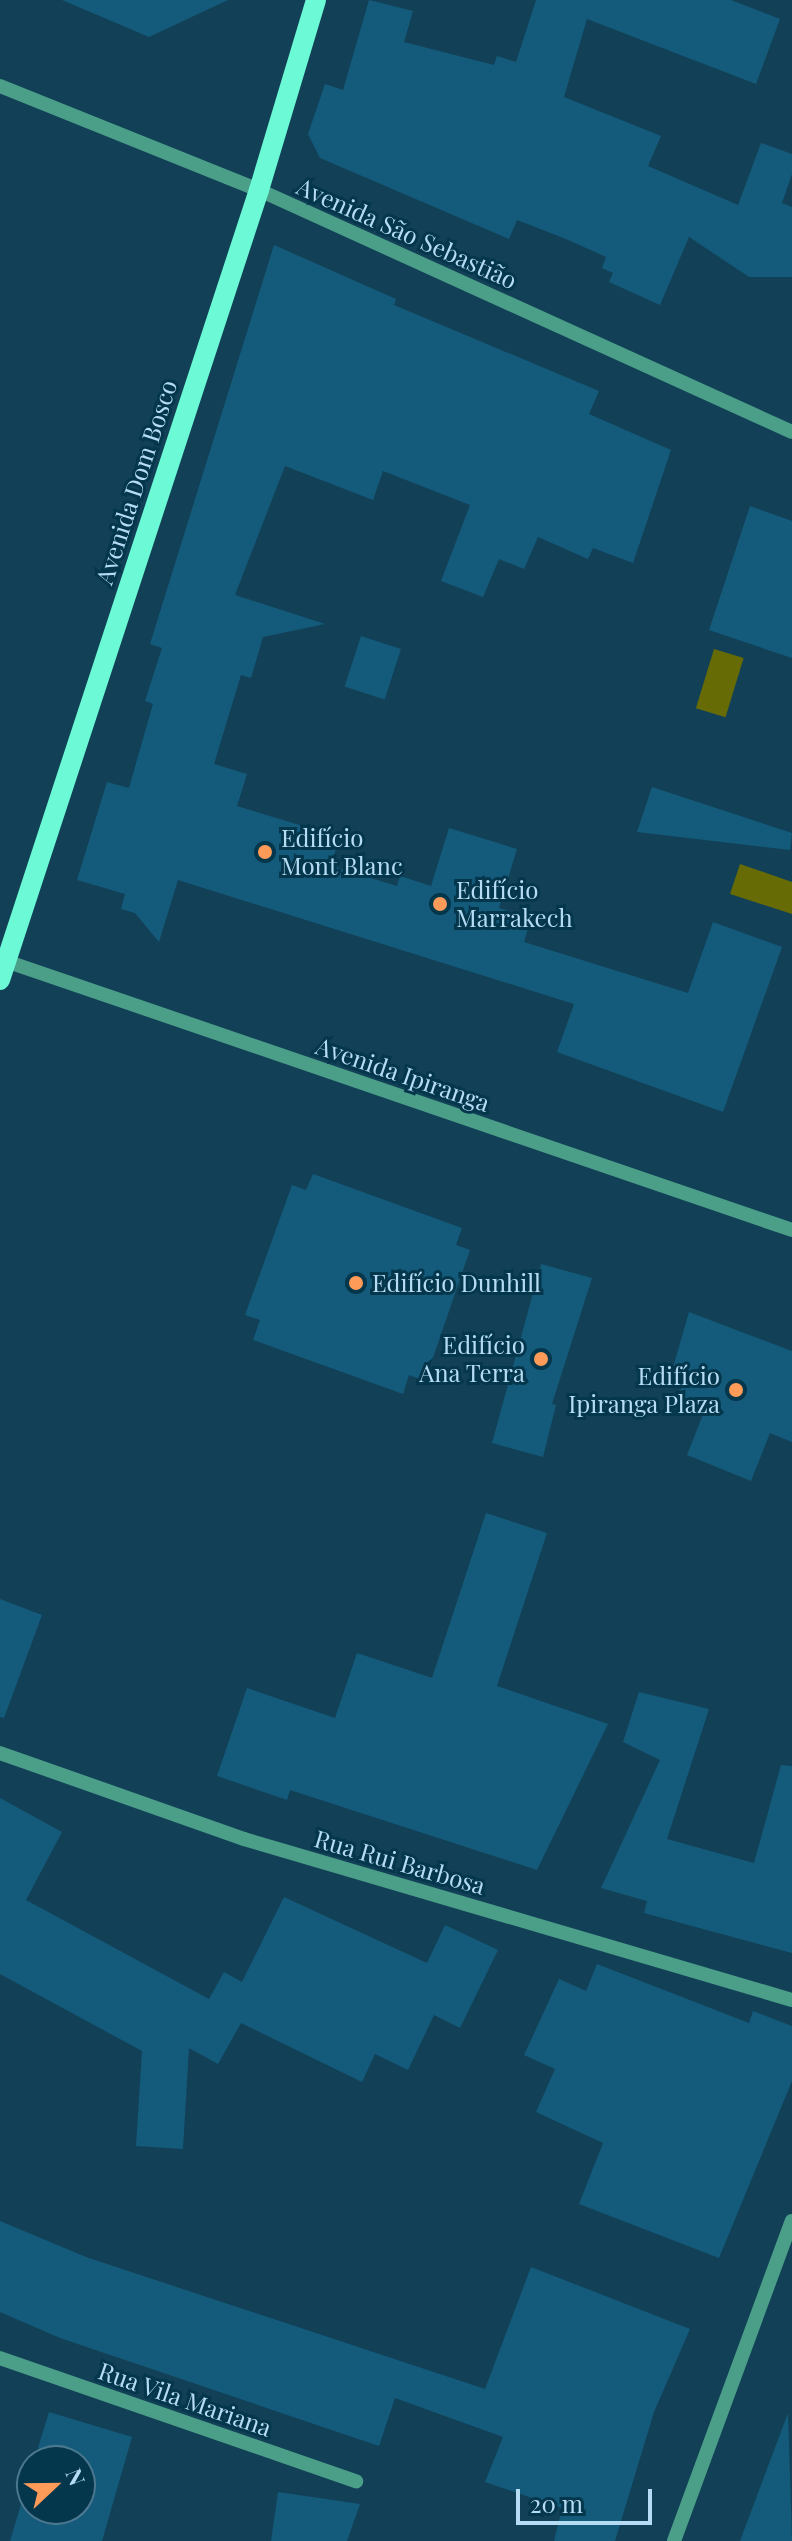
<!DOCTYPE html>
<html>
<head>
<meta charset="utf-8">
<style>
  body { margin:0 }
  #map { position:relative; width:792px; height:2541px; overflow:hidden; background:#124157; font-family:"Playfair Display",serif }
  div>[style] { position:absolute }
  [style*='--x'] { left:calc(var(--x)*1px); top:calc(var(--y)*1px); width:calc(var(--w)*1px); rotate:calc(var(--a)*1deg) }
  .water>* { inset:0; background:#666b06; transform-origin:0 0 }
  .building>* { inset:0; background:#145a7a; transform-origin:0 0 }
  .minor>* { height:14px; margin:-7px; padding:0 7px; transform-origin:7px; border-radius:7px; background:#4b9f88 }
  .major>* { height:20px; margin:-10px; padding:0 10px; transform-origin:10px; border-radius:10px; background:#6bfad5 }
  .dots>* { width:22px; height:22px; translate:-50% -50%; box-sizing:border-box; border:4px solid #04364c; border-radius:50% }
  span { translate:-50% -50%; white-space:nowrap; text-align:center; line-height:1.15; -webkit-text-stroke:6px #04364c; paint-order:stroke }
  .street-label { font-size:24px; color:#b5dcf3 }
  .poi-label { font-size:24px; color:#b5dcf3 }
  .left { translate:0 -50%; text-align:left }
  .right { translate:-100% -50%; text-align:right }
  .north { position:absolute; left:16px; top:2445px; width:80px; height:80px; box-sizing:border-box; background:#04364c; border:2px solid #4b788f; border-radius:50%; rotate:68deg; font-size:22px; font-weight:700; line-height:32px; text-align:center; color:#b5dcf3 }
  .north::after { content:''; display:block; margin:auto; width:28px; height:36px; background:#fe9b58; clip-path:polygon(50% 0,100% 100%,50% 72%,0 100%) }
  .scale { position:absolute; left:516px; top:2489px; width:136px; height:36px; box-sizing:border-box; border:4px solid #b5dcf3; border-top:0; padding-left:10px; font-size:24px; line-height:28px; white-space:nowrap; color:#b5dcf3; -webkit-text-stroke:6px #04364c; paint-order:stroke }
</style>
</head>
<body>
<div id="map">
  <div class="water">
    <div style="left:714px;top:649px;width:31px;height:62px;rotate:17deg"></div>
    <div style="clip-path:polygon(740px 864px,792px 882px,792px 914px,730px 894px)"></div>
  </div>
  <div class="building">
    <div style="clip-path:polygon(62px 0,228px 0,149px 37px)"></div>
    <div style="clip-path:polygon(369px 0,413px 11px,404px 42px,494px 65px,497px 56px,516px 62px,536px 0,731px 0,780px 19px,756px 84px,587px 19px,564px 97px,661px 136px,648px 166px,738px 205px,761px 143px,792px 154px,792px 174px,782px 203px,792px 207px,792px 277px,749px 277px,689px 237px,660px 305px,609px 282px,613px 273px,602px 268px,606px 257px,566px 239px,517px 220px,509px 239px,320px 158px,308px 134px,325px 84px,343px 90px)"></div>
    <div style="clip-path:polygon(274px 245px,396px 299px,394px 305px,599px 391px,589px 414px,671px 450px,633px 563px,593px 548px,588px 559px,538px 537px,524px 569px,499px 559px,483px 597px,441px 581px,470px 505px,383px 471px,373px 500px,285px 466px,235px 595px,325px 624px,263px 637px,251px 678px,241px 675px,214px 764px,247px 774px,237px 806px,339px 837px,331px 866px,397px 886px,400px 876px,431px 886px,449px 828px,517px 849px,499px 908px,531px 918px,524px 942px,688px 993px,713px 922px,782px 947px,723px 1112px,557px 1052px,574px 1004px,178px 880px,159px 942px,135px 913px,121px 909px,125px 894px,77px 880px,107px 782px,129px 788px,153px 704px,145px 701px,162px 648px,150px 644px)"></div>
    <div style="clip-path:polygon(750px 506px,792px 521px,792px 658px,709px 630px)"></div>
    <div style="left:361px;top:636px;width:42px;height:53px;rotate:18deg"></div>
    <div style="clip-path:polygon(652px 787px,792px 833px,790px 850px,637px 832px)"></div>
    <div style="clip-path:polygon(313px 1174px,462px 1228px,456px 1245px,470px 1250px,425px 1381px,409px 1375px,403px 1394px,253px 1340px,260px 1320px,245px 1315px,257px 1282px,292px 1185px,306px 1190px)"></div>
    <div style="clip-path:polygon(541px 1264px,592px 1278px,552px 1404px,556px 1405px,543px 1457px,492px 1443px)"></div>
    <div style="clip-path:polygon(689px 1312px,792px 1351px,792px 1442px,770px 1433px,751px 1481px,687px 1455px,706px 1407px,678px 1397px,683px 1384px,670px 1378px)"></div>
    <div style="clip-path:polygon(486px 1513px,547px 1533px,497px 1686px,608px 1724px,537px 1870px,290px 1790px,287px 1800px,217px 1776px,247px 1688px,335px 1718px,357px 1653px,432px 1678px)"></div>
    <div style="clip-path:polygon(0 1599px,42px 1615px,4px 1718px,0 1717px)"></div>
    <div style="clip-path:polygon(639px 1692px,709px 1709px,667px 1839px,754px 1863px,781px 1765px,792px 1766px,792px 1953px,644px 1913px,647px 1901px,601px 1888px,660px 1760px,623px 1742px)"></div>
    <div style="clip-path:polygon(0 1798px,62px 1832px,26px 1900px,209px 1999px,224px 1972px,242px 1982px,284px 1897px,427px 1963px,445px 1925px,498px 1950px,460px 2028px,434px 2015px,408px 2070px,375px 2054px,362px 2082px,241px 2023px,218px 2064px,189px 2048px,183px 2149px,136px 2146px,142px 2051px,0 1974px)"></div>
    <div style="clip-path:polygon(597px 1964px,749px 2023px,753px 2011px,792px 2026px,792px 2081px,719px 2258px,579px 2204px,603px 2143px,536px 2112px,555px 2069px,524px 2055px,559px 1979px,586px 1991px)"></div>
    <div style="clip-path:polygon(0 2221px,86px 2257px,485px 2389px,531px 2267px,690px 2329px,654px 2412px,615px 2541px,554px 2541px,562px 2508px,485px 2482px,503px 2437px,395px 2398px,379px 2446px,60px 2338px,0 2312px)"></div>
    <div style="clip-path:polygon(49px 2412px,132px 2437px,102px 2541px,10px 2541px,32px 2468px,32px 2509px,80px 2509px,80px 2461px,34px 2461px)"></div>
    <div style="clip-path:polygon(788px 2413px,792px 2541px,740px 2541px)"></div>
    <div style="clip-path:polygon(278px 2492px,360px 2504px,347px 2541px,271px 2541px)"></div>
  </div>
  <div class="minor">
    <div style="--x:0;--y:86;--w:279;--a:21.9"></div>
    <div style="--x:259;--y:190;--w:585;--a:24.42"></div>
    <div style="--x:0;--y:959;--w:837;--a:18.89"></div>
    <div style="--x:0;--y:1753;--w:259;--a:19.4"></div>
    <div style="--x:244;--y:1839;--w:571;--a:16.37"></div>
    <div style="--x:0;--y:2358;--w:377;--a:19.1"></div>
    <div style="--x:674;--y:2541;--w:341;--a:-69.8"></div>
  </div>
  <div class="major">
    <div style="--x:0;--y:980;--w:831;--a:-71.85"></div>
    <div style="--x:259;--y:190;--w:198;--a:-73.3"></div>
  </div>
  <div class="dots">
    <div style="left:265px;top:852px;background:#fe9b58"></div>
    <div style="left:440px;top:904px;background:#fe9b58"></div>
    <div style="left:356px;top:1283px;background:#fe9b58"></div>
    <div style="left:541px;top:1359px;background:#fe9b58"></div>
    <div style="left:736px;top:1390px;background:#fe9b58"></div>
  </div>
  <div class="street-label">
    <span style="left:407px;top:233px;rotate:24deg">Avenida São Sebastião</span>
    <span style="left:136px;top:482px;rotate:-72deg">Avenida Dom Bosco</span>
    <span style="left:403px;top:1074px;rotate:19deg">Avenida Ipiranga</span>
    <span style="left:400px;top:1862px;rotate:16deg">Rua Rui Barbosa</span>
    <span style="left:185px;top:2399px;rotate:19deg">Rua Vila Mariana</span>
  </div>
  <div class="poi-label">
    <span class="left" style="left:281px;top:852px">Edifício<br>Mont Blanc</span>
    <span class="left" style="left:456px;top:904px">Edifício<br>Marrakech</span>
    <span class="left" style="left:372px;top:1283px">Edifício Dunhill</span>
    <span class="right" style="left:525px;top:1359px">Edifício<br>Ana Terra</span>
    <span class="right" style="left:720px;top:1390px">Edifício<br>Ipiranga Plaza</span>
  </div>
  <div class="north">N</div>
  <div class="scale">20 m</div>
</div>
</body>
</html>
